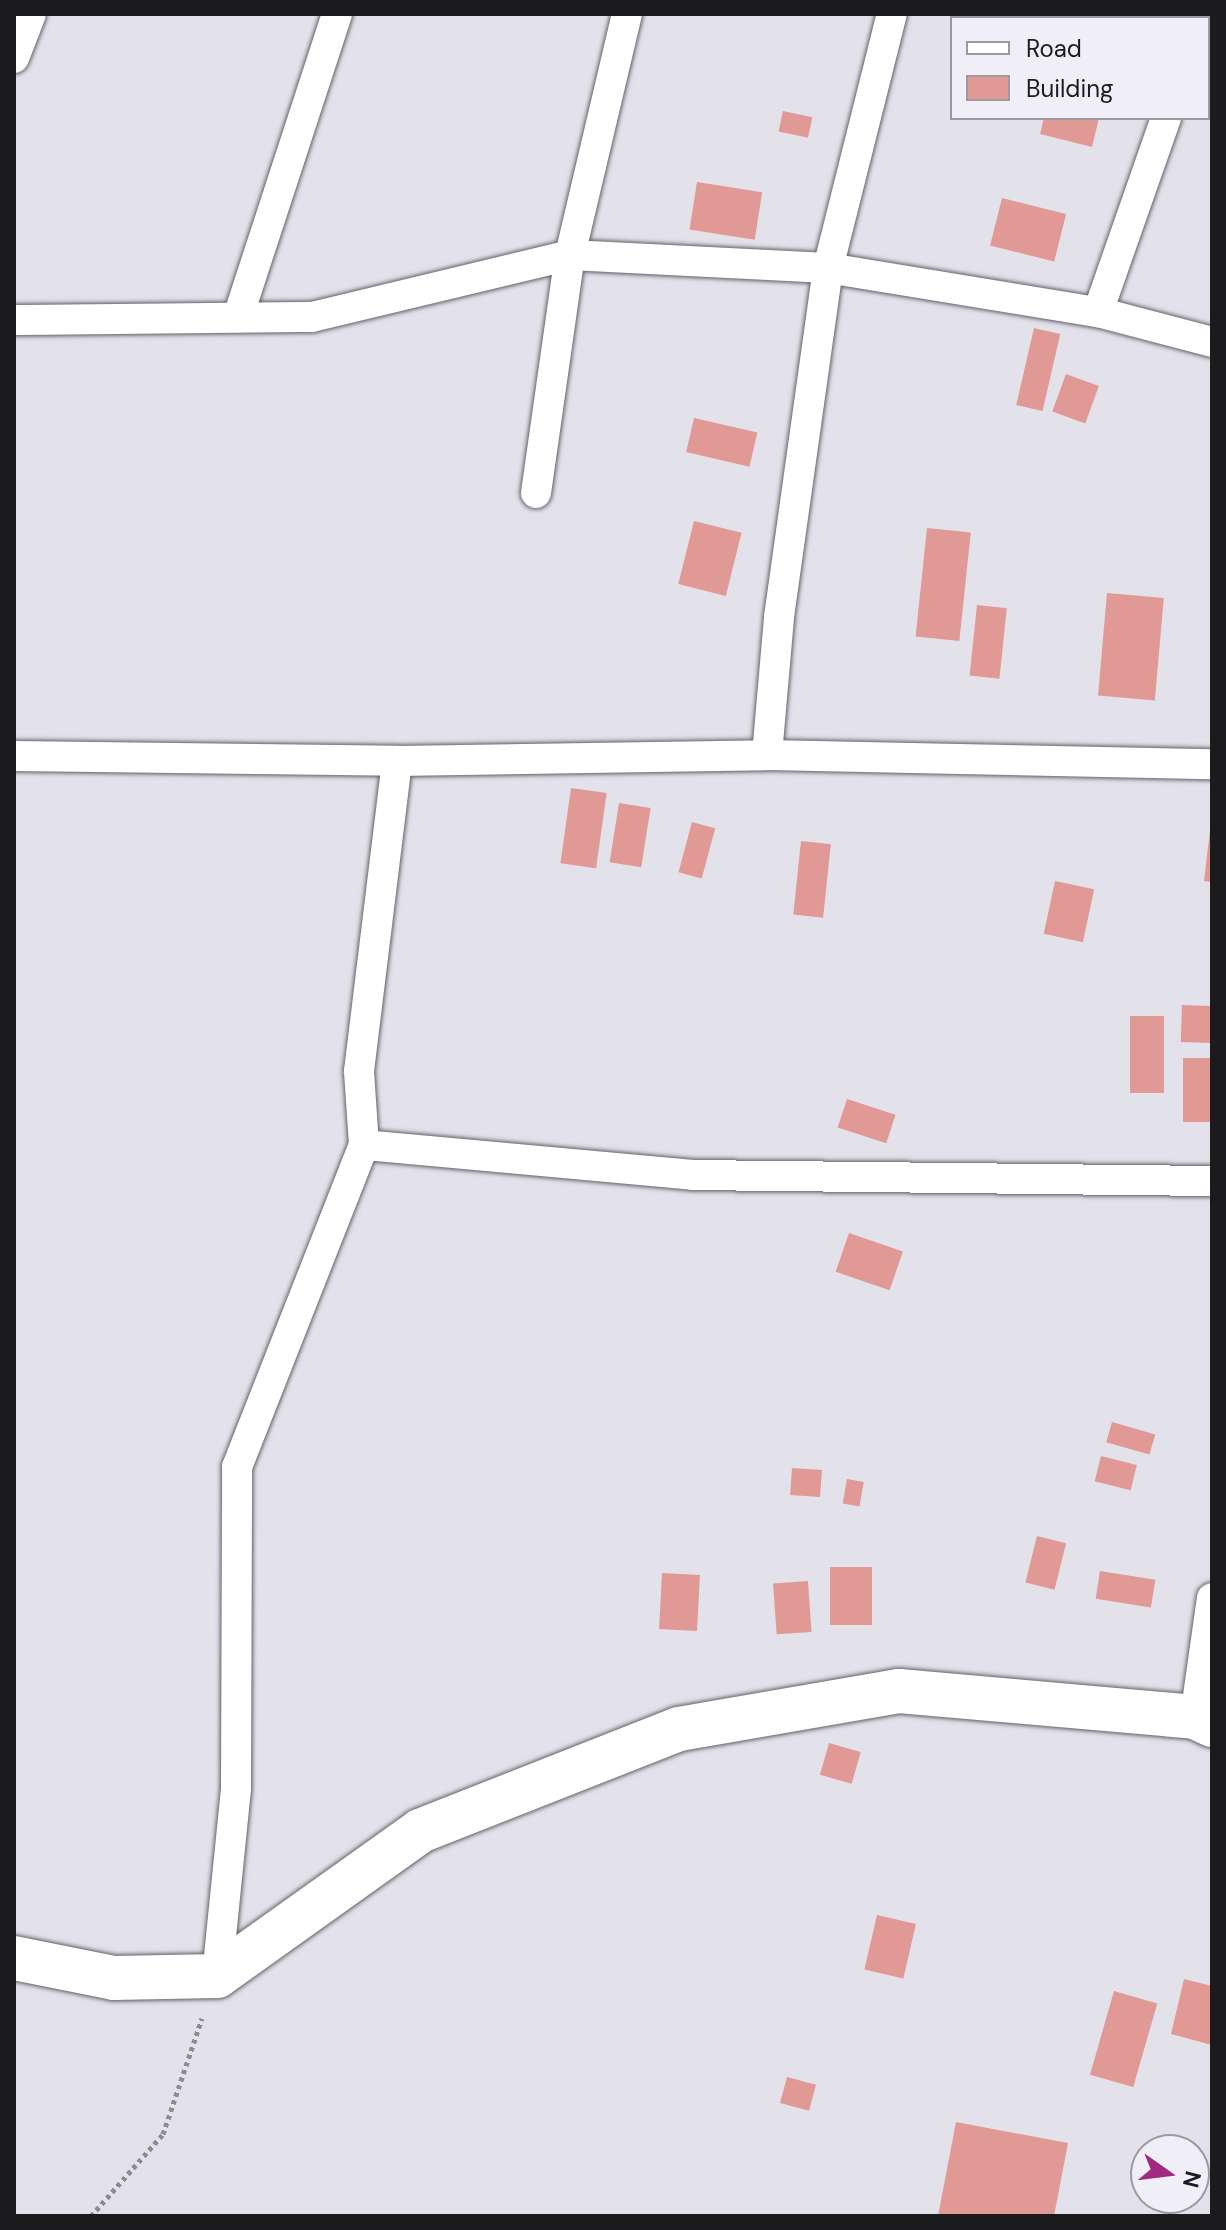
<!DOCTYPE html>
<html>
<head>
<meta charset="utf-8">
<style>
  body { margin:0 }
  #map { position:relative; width:1226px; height:2230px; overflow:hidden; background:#e3e2eb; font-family:"DM Sans",sans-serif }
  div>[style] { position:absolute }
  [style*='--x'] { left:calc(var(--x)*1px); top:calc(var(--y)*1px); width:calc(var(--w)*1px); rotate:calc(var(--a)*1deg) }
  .building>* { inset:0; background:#e09994; transform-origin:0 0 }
  .path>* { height:5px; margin-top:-2.5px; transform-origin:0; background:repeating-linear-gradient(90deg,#8c8b92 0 4px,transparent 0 8px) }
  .roads { filter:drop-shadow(0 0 2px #63626a) drop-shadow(0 0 2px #63626a) }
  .street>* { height:30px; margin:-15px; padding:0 15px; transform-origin:15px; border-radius:15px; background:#fff }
  .secondary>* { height:44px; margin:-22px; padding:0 22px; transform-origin:22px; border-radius:22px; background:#fff }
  span { translate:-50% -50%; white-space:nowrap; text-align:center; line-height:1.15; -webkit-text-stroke:8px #f0eff8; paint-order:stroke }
  .frame { position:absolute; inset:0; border:16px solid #1b1b1e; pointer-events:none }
  .legend { position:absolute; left:950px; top:16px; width:260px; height:104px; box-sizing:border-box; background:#f0eff8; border:2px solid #9b9aa1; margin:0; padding:10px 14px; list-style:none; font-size:24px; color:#1b1b1e }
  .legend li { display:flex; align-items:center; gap:16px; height:40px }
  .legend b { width:40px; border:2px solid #9b9aa1 }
  .north { position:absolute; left:1130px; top:2134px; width:80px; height:80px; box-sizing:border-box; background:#f0eff8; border:2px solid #9b9aa1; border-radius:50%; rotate:104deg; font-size:22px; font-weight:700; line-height:32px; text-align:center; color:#1b1b1e }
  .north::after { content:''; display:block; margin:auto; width:28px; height:36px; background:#a12982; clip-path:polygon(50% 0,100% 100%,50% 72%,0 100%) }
</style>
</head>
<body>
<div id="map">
  <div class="building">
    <div style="left:783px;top:111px;width:30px;height:21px;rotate:12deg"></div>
    <div style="clip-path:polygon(1044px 118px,1099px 118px,1092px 147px,1040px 134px)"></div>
    <div style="left:697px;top:182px;width:66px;height:48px;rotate:9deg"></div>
    <div style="left:1002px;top:198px;width:66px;height:49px;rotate:14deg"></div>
    <div style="left:1034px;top:328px;width:27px;height:79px;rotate:13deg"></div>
    <div style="left:1066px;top:374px;width:35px;height:40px;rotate:20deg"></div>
    <div style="left:694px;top:418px;width:65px;height:35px;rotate:13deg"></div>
    <div style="left:694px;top:521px;width:49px;height:65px;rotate:14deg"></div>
    <div style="left:927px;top:528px;width:44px;height:109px;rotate:6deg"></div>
    <div style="left:1107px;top:593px;width:57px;height:103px;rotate:5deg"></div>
    <div style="left:977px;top:605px;width:30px;height:71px;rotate:6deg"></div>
    <div style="left:571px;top:788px;width:36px;height:76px;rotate:8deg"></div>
    <div style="left:619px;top:803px;width:32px;height:60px;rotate:9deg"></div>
    <div style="left:692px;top:822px;width:24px;height:52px;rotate:15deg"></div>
    <div style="clip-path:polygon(1210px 830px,1212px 830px,1212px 882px,1204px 881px)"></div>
    <div style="left:801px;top:841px;width:30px;height:74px;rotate:6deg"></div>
    <div style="left:1055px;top:881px;width:40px;height:54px;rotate:12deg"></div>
    <div style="left:1182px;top:1005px;width:30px;height:37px;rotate:2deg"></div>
    <div style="left:1130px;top:1016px;width:34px;height:77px"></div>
    <div style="left:1212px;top:1058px;width:64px;height:29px;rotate:90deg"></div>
    <div style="left:847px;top:1099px;width:51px;height:30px;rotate:18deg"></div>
    <div style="left:849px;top:1233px;width:57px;height:41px;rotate:19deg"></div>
    <div style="left:1112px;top:1422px;width:45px;height:21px;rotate:16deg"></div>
    <div style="left:1101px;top:1456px;width:37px;height:26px;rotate:14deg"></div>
    <div style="left:792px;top:1468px;width:30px;height:27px;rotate:4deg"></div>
    <div style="left:847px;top:1479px;width:17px;height:25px;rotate:10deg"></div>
    <div style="left:1037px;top:1536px;width:30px;height:48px;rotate:14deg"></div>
    <div style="left:830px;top:1567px;width:42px;height:58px"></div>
    <div style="left:1100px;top:1571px;width:56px;height:28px;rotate:9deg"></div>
    <div style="left:662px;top:1573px;width:38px;height:56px;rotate:3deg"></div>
    <div style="left:808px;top:1581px;width:51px;height:35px;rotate:86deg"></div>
    <div style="left:829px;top:1743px;width:33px;height:33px;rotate:16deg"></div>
    <div style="left:877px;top:1915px;width:40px;height:56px;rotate:13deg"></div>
    <div style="clip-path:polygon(1184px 1979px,1212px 1986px,1212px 2045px,1171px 2034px)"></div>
    <div style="left:1114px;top:1991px;width:45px;height:87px;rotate:16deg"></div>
    <div style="left:787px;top:2077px;width:30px;height:27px;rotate:15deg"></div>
    <div style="clip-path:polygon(956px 2122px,1068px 2143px,1054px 2216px,938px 2216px)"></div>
  </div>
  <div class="path">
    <div style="--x:91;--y:2216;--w:109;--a:-48.7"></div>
    <div style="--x:163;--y:2134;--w:122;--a:-71.4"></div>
  </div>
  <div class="roads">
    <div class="street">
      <div style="--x:1201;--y:18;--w:4;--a:-63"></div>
      <div style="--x:14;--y:58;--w:47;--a:-68.9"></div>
      <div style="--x:1098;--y:312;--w:206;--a:-70.7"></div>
      <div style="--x:238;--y:317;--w:319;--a:-71.9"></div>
      <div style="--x:14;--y:320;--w:298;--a:-0.6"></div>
      <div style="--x:312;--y:317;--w:265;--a:-13.5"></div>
      <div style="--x:570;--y:255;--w:258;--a:2.9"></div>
      <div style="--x:828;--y:268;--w:274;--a:9.3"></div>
      <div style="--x:1098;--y:312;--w:118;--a:14.7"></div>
      <div style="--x:536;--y:493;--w:240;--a:-81.9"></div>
      <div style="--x:570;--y:255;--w:248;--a:-76.7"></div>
      <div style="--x:767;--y:755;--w:139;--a:-85"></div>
      <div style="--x:779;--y:617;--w:352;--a:-82"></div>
      <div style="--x:828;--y:268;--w:262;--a:-75.9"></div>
      <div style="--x:14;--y:756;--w:383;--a:0.7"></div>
      <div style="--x:397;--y:761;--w:370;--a:-0.9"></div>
      <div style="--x:767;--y:755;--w:445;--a:1.2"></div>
      <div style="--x:364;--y:1145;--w:329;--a:5.2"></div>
      <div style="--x:692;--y:1175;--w:520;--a:0.66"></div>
      <div style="--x:1195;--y:1717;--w:120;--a:-81.9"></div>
      <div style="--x:217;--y:1976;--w:189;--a:-84.2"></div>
      <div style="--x:236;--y:1788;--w:321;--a:-89.8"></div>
      <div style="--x:237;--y:1467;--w:346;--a:-68.5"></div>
      <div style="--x:364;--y:1145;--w:74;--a:-93.9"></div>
      <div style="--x:359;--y:1071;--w:312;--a:-83"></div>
    </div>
    <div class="secondary">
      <div style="--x:14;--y:1958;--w:102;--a:11.3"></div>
      <div style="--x:114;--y:1978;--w:103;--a:-1.1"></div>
      <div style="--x:217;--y:1976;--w:249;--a:-35.5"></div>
      <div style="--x:420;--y:1831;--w:278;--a:-21.5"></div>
      <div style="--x:679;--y:1729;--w:223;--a:-9.8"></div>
      <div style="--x:899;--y:1691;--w:297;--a:5"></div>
      <div style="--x:1195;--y:1717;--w:19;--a:25"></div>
    </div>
  </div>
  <div class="frame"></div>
  <ul class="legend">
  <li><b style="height:10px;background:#fff"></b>Road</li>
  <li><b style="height:22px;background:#e09994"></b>Building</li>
  </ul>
  <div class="north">N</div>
</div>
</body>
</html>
